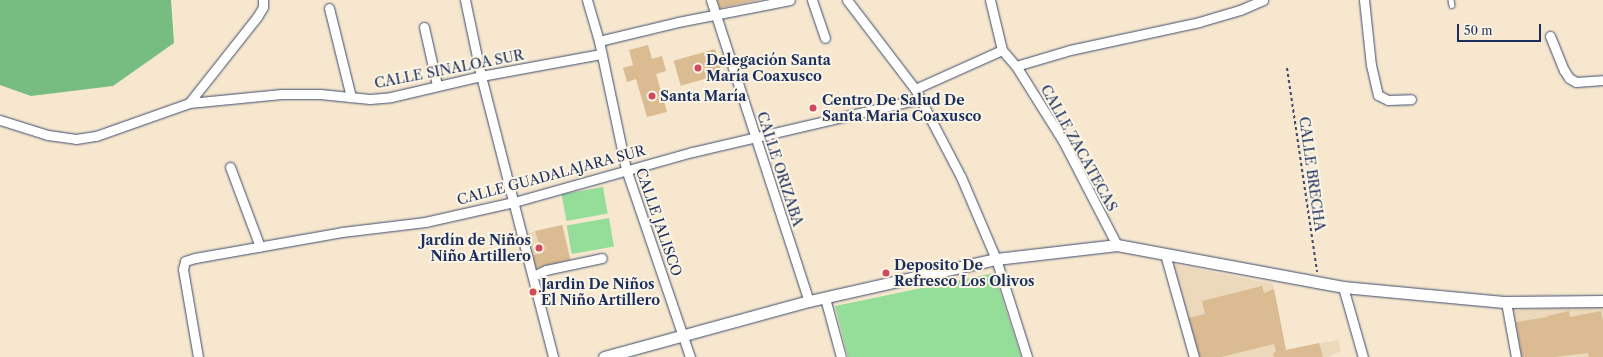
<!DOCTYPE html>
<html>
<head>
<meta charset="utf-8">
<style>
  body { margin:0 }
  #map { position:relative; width:1603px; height:357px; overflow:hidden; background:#f6e7ce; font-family:"Libre Caslon Text",serif }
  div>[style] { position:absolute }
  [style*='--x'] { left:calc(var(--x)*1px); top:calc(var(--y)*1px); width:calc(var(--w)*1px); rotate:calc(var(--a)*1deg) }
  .built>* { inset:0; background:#ecd8ba; transform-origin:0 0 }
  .green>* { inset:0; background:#94de9a; transform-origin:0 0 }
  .forest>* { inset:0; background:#77bd82 }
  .building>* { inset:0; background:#dabb92; transform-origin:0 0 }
  .path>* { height:2px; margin-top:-1px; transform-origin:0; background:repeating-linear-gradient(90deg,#3c4b6f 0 3px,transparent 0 6px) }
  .roads { filter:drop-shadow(0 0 1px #3c4b6f) drop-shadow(0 0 1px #3c4b6f) }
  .service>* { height:4.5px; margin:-2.25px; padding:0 2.25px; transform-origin:2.25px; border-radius:2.25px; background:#fff }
  .minor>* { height:9px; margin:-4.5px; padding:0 4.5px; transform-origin:4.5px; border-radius:4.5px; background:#fff }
  .tertiary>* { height:11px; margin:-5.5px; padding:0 5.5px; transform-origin:5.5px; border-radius:5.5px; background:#fff }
  .dots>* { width:11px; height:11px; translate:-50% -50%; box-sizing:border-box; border:2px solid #fcf5e5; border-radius:50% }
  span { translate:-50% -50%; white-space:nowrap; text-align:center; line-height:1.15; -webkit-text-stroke:4px #fcf5e5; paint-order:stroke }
  .poi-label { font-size:14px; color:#1b2f5e; font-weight:700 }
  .left { translate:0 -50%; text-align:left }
  .right { translate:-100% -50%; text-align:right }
  .street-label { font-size:14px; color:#1b2f5e }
  .scale { position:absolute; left:1457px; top:24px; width:84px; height:18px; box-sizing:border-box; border:2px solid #1b2f5e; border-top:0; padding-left:5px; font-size:12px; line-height:14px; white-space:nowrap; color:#1b2f5e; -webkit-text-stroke:3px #fcf5e5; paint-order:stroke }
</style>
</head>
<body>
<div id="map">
  <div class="built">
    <div style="left:563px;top:225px;width:37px;height:41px;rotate:77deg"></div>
    <div style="clip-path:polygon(1167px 263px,1273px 284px,1286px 350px,1338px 340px,1341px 351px,1328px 357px,1194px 357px)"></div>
    <div style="clip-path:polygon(1603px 307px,1603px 357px,1516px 357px,1507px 310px)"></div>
  </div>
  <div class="green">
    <div style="left:603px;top:187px;width:27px;height:42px;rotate:80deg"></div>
    <div style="left:609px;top:218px;width:29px;height:43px;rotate:80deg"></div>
    <div style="clip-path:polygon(994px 273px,1021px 357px,848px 357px,835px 306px)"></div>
  </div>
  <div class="forest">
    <div style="clip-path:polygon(0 0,171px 0,174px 43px,113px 86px,31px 96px,0 85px)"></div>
  </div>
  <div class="building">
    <div style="clip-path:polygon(717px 0,759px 0,720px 8px)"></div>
    <div style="clip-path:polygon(648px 45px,652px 59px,662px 56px,666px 71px,656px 74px,667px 112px,647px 117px,636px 79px,627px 82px,623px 68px,633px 65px,629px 50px)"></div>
    <div style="left:715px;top:49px;width:26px;height:43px;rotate:74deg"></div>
    <div style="clip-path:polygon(562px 225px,570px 259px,536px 268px,533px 255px,542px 253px,535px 231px)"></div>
    <div style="clip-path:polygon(1262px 286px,1264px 293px,1274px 289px,1286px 350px,1319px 343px,1323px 357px,1274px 357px,1273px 353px,1276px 352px,1274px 344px,1221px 357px,1200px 357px,1189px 318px,1205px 314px,1202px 301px)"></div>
    <div style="clip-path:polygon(1569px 311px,1570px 317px,1601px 311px,1603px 321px,1603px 357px,1589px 357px,1588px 353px,1554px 357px,1522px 357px,1516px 322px,1548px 317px,1547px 316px)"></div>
  </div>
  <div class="path">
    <div style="--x:1287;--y:68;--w:206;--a:81.6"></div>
  </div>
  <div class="roads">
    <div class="service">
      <div style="--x:1451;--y:0;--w:5;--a:79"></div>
    </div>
    <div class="minor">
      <div style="--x:465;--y:0;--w:78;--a:78.1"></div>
      <div style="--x:481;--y:76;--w:290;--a:75.6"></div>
      <div style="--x:587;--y:0;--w:43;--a:73.7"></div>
      <div style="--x:599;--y:41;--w:131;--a:78.1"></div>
      <div style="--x:626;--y:169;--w:199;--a:71.2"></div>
      <div style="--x:711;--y:0;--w:317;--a:72"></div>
      <div style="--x:812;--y:0;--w:40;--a:71.1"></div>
      <div style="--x:847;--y:0;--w:112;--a:52.6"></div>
      <div style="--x:915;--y:89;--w:99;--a:62.4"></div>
      <div style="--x:961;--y:177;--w:89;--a:66.9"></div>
      <div style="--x:996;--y:259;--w:103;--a:72.4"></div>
      <div style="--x:990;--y:0;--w:51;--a:76.5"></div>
      <div style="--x:1002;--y:50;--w:21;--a:49"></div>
      <div style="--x:1016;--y:66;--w:89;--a:57.9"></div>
      <div style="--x:1063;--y:141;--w:117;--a:62.6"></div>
      <div style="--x:1364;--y:0;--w:65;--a:83.9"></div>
      <div style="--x:1371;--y:65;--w:31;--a:77"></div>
      <div style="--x:1378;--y:95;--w:11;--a:27"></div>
      <div style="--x:1388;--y:100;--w:23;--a:-2"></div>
      <div style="--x:329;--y:8;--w:92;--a:76.1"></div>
      <div style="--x:424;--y:27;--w:59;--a:77.4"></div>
      <div style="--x:1550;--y:36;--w:37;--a:68"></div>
      <div style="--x:1564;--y:70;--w:9;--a:58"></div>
      <div style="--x:1569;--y:78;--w:8;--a:30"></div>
      <div style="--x:1576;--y:82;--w:27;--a:-4"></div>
      <div style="--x:599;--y:41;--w:81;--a:-13.5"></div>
      <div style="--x:678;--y:22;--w:114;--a:-11.1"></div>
      <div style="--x:1016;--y:66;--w:56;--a:-16.5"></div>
      <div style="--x:1070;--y:50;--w:132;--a:-12.2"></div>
      <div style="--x:1199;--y:22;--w:43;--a:-16.3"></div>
      <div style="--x:1240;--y:10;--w:25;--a:-23"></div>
      <div style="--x:915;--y:89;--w:95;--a:-24.1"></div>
      <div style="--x:189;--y:103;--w:110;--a:-51.7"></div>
      <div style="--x:257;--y:17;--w:12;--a:-59"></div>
      <div style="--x:263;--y:7;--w:7;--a:-90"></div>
      <div style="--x:0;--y:120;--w:50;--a:17.4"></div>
      <div style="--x:48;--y:135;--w:28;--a:8"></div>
      <div style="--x:76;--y:139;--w:20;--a:-9"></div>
      <div style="--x:96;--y:136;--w:99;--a:-19.5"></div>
      <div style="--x:189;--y:103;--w:93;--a:-5.5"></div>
      <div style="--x:282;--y:94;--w:38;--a:0"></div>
      <div style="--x:320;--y:94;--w:50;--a:5.7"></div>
      <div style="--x:370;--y:99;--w:21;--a:-5"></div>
      <div style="--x:391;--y:97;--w:92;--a:-13.1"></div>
      <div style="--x:481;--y:76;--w:122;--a:-10.4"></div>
      <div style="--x:230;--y:167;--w:85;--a:69.4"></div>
      <div style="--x:1165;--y:254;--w:107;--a:74.3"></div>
      <div style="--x:533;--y:276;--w:14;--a:-25"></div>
      <div style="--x:546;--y:270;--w:57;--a:-12.1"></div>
      <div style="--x:1343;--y:287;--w:73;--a:74.1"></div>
      <div style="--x:825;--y:298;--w:61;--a:74.8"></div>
      <div style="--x:1506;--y:302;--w:56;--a:79.7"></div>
      <div style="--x:198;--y:357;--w:89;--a:-99.7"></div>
      <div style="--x:183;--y:269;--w:8;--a:-76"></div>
      <div style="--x:185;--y:261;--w:10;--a:-17"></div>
      <div style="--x:195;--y:258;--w:149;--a:-10"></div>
      <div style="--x:342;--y:232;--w:84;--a:-6.9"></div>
      <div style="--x:425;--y:222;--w:91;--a:-12.7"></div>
      <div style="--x:514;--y:202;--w:185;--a:-15.7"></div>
      <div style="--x:692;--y:152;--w:234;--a:-13.1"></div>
    </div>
    <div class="tertiary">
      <div style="--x:604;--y:357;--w:213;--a:-15.3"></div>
      <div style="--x:809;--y:301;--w:192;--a:-12.7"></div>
      <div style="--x:996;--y:259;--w:122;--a:-6.6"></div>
      <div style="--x:1117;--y:245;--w:230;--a:10.5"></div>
      <div style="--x:1343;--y:287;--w:164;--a:5.3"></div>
      <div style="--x:1506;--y:302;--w:97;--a:-0.6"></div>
    </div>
  </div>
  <div class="dots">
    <div style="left:698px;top:68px;background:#d1495b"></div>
    <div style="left:652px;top:96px;background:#d1495b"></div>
    <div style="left:813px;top:108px;background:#d1495b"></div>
    <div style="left:539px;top:248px;background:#d1495b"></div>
    <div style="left:886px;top:273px;background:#d1495b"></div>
    <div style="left:533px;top:292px;background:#d1495b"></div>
  </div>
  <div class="poi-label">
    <span class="left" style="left:706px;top:68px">Delegación Santa<br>María Coaxusco</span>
    <span class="left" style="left:660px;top:96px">Santa María</span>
    <span class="left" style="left:822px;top:108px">Centro De Salud De<br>Santa Maria Coaxusco</span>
    <span class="right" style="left:531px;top:248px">Jardín de Niños<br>Niño Artillero</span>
    <span class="left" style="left:894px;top:273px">Deposito De<br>Refresco Los Olivos</span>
    <span class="left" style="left:541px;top:292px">Jardin De Niños<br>El Niño Artillero</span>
  </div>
  <div class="street-label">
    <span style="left:449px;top:69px;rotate:-11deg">CALLE SINALOA SUR</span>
    <span style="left:1079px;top:148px;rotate:61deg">CALLE ZACATECAS</span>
    <span style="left:780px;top:169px;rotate:72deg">CALLE ORIZABA</span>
    <span style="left:1312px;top:174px;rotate:82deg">CALLE BRECHA</span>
    <span style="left:551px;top:175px;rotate:-15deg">CALLE GUADALAJARA SUR</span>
    <span style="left:659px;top:222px;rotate:71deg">CALLE JALISCO</span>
  </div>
  <div class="scale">50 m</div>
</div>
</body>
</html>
